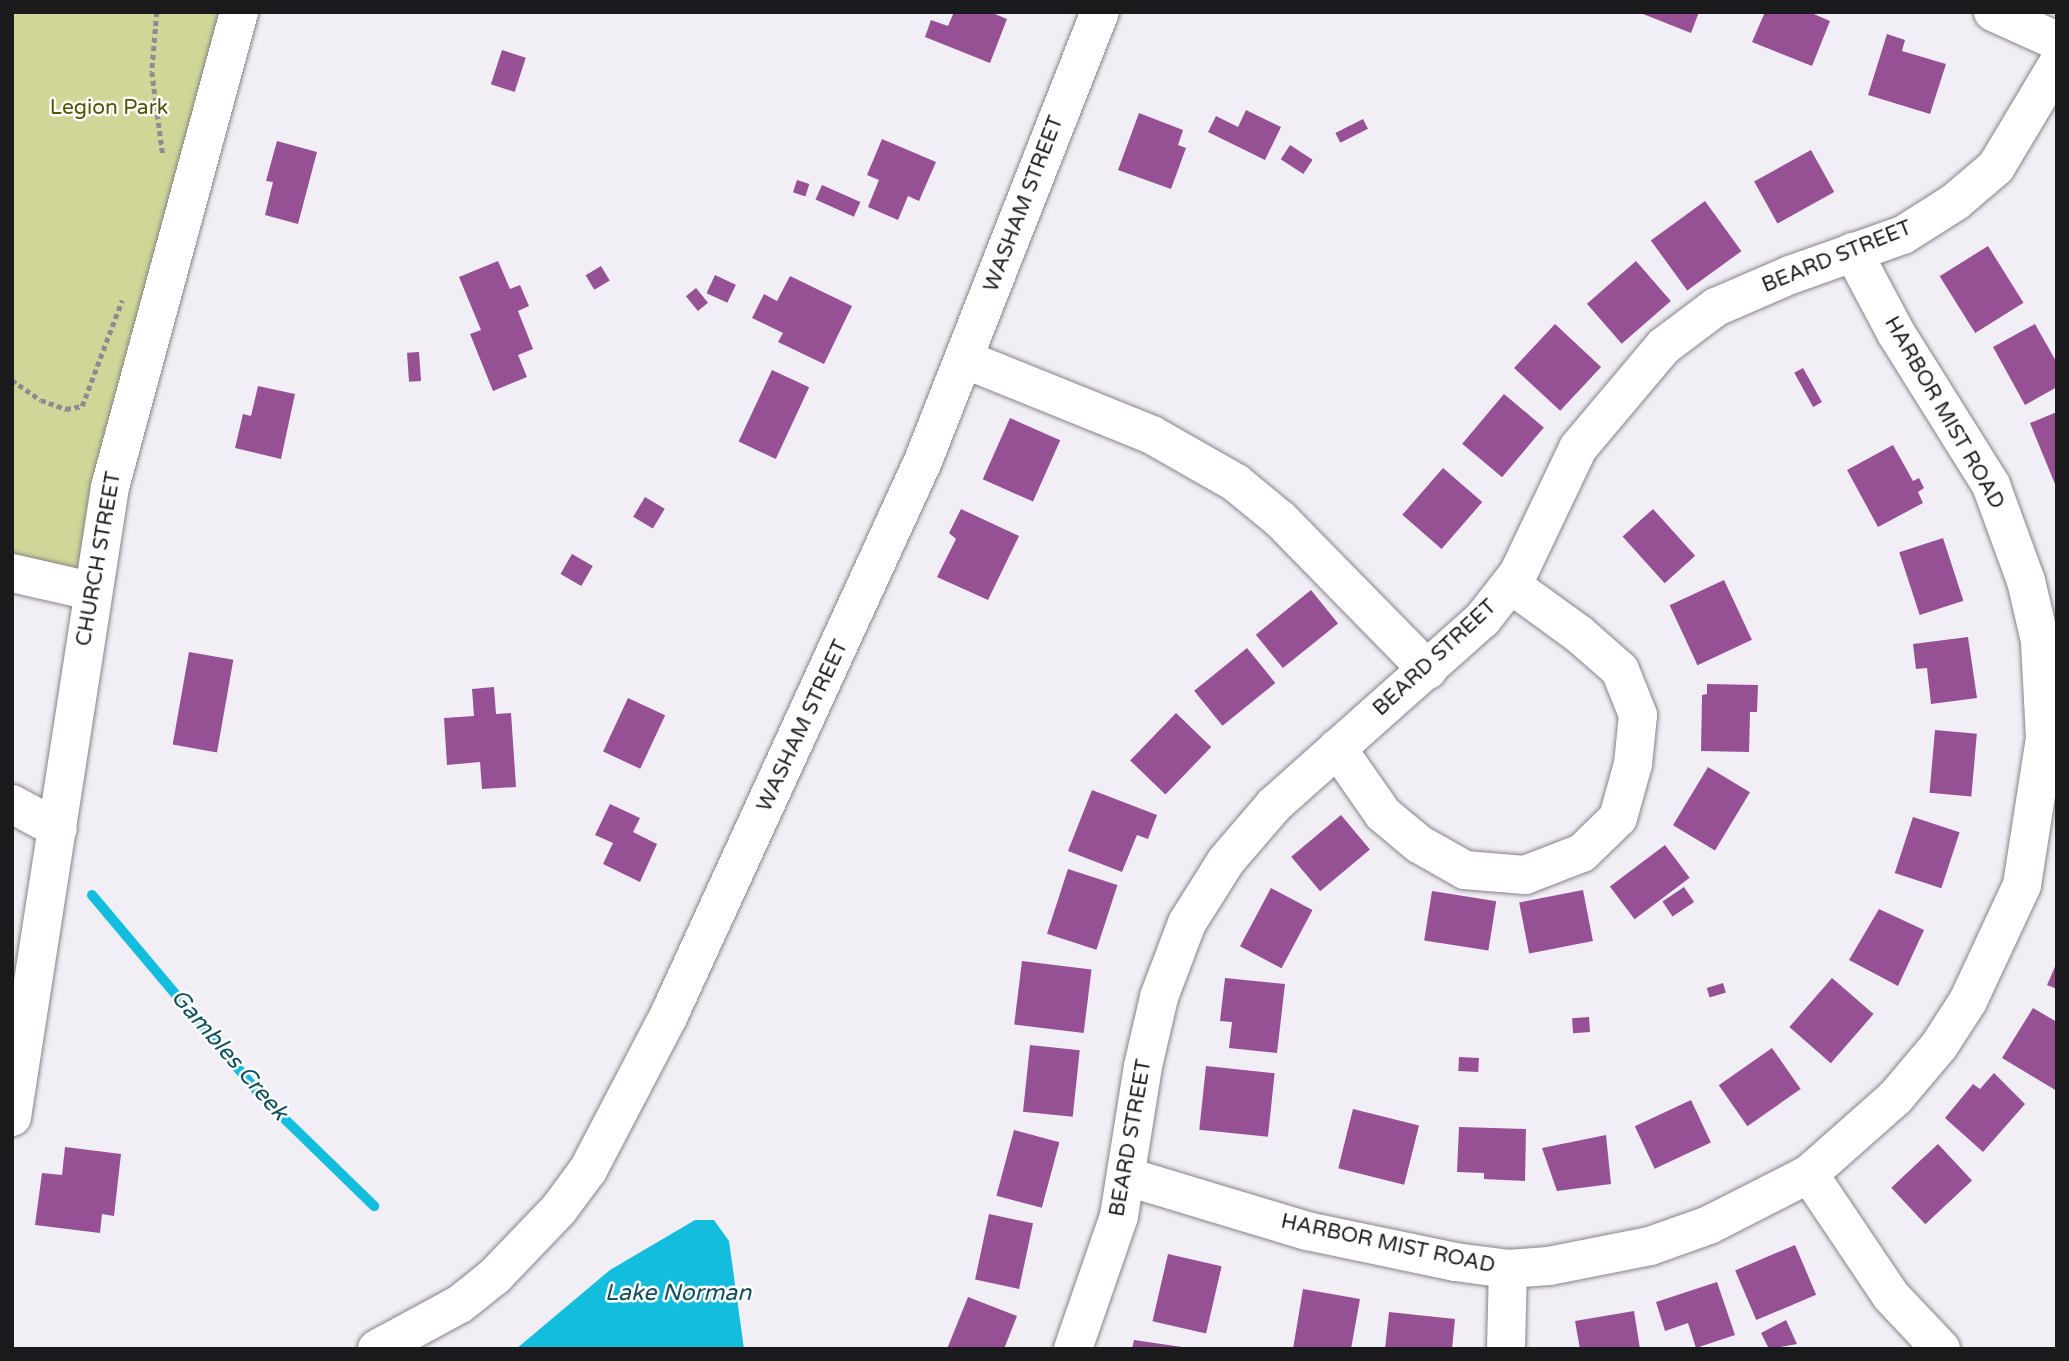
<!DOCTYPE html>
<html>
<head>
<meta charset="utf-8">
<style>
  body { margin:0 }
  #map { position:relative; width:2069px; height:1361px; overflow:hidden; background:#f2eef5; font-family:"Varela Round",sans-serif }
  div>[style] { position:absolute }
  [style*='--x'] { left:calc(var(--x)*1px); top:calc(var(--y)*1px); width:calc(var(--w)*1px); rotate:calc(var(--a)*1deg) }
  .green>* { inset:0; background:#d0d697 }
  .water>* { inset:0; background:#12bddd }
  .stream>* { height:10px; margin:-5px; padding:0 5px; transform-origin:5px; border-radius:5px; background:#12bddd }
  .building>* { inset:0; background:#965195; transform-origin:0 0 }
  .path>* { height:4.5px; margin-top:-2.25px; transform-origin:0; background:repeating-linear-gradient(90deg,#8f8c91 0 5px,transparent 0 8.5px) }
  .roads { filter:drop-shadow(0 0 2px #87838a) drop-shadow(0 0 2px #87838a) }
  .minor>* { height:38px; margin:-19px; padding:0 19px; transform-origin:19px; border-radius:19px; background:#fff }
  span { translate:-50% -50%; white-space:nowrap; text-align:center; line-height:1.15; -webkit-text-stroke:5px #fff; paint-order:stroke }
  .park-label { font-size:21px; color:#505400 }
  .street-label { font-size:21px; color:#1a191b }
  .water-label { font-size:23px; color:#104f5c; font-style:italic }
  .frame { position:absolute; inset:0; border:14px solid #1a191b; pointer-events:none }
</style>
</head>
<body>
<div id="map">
  <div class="green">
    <div style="clip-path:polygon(12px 12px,234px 12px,90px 590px,12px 572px)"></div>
  </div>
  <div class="water">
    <div style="clip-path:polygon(695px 1220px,714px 1220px,729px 1241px,744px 1349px,516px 1349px,610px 1270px)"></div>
  </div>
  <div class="stream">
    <div style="--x:92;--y:895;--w:263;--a:49.9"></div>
    <div style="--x:261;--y:1096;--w:158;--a:44.2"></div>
  </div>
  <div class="building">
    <div style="clip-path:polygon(954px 12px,990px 12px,1007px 19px,990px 63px,925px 37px,931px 20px,948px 26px)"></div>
    <div style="clip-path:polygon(1638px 12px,1699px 12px,1691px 33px)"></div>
    <div style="clip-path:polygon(1765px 12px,1809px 12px,1830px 21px,1812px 66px,1752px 42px)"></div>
    <div style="clip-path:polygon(1887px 34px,1905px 40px,1902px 51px,1946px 64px,1930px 114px,1868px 95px)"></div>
    <div style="left:502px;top:50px;width:25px;height:36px;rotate:18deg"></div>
    <div style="clip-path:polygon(1246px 110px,1281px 127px,1265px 160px,1208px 132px,1216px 116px,1238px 127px)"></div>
    <div style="clip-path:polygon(1139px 113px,1183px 130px,1178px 145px,1186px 148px,1171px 189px,1118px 170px)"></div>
    <div style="left:1363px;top:119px;width:11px;height:31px;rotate:63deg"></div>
    <div style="clip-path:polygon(882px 139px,936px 162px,919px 201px,908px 196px,898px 220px,868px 207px,879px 180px,867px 175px)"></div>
    <div style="clip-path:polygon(277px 141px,317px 152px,298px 224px,265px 215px,273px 182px,266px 181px)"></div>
    <div style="left:1290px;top:145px;width:27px;height:17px;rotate:33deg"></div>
    <div style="left:1811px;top:150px;width:48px;height:65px;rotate:61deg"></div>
    <div style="left:797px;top:180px;width:13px;height:13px;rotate:18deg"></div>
    <div style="left:822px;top:185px;width:42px;height:16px;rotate:24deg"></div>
    <div style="left:1705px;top:201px;width:62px;height:67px;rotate:54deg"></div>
    <div style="left:1988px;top:246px;width:67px;height:57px;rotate:58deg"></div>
    <div style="clip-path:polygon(498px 261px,510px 289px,520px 285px,529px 306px,518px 311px,533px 349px,518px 355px,527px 377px,493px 391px,470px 334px,481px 330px,459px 277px)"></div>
    <div style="left:1636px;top:261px;width:53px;height:65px;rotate:49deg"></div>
    <div style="left:601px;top:266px;width:17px;height:18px;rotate:59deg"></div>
    <div style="left:715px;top:275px;width:23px;height:20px;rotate:25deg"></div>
    <div style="clip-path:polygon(790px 276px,852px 306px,824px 364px,778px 342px,783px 333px,752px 318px,764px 294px,777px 301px)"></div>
    <div style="left:696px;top:288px;width:19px;height:13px;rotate:51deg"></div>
    <div style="left:1555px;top:324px;width:63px;height:60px;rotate:43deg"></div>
    <div style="clip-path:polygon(2035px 324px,2057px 363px,2057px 387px,2025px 405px,1993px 347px)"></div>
    <div style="left:419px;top:352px;width:29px;height:12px;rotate:86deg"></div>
    <div style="left:1803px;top:368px;width:39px;height:10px;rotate:61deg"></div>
    <div style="left:772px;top:370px;width:41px;height:79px;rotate:25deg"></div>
    <div style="clip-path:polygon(258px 386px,295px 394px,281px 459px,235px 448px,243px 414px,251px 416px)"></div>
    <div style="left:1504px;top:394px;width:52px;height:65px;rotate:40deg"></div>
    <div style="clip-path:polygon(2057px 412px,2057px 489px,2030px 423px)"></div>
    <div style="left:1010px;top:418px;width:55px;height:67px;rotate:24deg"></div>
    <div style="clip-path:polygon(1893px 445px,1913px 481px,1919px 478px,1924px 488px,1918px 492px,1923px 503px,1878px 527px,1847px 470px)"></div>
    <div style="left:1443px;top:468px;width:52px;height:62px;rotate:41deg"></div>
    <div style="left:645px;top:497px;width:23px;height:23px;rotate:31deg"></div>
    <div style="clip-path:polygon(961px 509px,1019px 536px,988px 600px,937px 577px,956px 539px,949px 533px)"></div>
    <div style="left:1653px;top:509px;width:63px;height:41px;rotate:48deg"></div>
    <div style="left:1943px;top:538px;width:66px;height:46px;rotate:72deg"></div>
    <div style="left:572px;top:554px;width:24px;height:23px;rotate:30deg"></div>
    <div style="left:1724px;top:580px;width:66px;height:60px;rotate:65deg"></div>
    <div style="left:1311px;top:590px;width:43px;height:71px;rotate:51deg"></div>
    <div style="clip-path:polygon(1968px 637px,1977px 698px,1931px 704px,1927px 668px,1916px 669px,1913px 644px)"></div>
    <div style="left:1247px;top:648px;width:45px;height:68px;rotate:51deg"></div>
    <div style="left:189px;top:652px;width:45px;height:94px;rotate:10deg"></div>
    <div style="clip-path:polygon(1707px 684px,1758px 685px,1757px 712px,1750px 712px,1749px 752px,1701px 751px,1702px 695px,1707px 694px)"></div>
    <div style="clip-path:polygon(494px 687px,496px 714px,511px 713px,516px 787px,482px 789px,480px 762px,447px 765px,444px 718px,474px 716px,472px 689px)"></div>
    <div style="left:628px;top:698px;width:41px;height:59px;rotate:25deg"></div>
    <div style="left:1176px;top:713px;width:49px;height:66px;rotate:44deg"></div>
    <div style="left:1935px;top:730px;width:42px;height:63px;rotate:5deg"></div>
    <div style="left:1708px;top:767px;width:49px;height:68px;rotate:31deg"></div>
    <div style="clip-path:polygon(1092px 790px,1157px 815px,1148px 839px,1137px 835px,1122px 872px,1068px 851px)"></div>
    <div style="clip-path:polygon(610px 804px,640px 818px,633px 832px,657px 844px,640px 882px,603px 864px,613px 843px,595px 835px)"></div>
    <div style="left:1341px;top:815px;width:45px;height:65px;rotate:50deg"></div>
    <div style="left:1913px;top:817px;width:49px;height:59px;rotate:18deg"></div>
    <div style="left:1665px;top:845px;width:41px;height:69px;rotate:53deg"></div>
    <div style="left:1068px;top:869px;width:52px;height:68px;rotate:18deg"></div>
    <div style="left:1684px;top:887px;width:18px;height:26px;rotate:56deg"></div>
    <div style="left:1271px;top:888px;width:47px;height:66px;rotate:28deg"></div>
    <div style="left:1583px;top:890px;width:52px;height:65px;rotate:79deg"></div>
    <div style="left:1432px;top:891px;width:65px;height:50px;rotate:9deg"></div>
    <div style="clip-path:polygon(1879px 909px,1924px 930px,1898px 986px,1849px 960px)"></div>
    <div style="left:1022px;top:961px;width:70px;height:64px;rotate:7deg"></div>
    <div style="clip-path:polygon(2057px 962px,2057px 989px,2047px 985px)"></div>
    <div style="clip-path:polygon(1225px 978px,1285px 984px,1277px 1053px,1229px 1048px,1232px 1022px,1220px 1021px)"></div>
    <div style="left:1832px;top:978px;width:55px;height:65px;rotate:41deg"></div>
    <div style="left:1723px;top:983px;width:10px;height:17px;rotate:73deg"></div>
    <div style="clip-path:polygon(2033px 1008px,2057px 1022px,2057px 1091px,2002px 1058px)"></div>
    <div style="left:1589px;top:1017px;width:15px;height:17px;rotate:86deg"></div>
    <div style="left:1030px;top:1045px;width:50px;height:67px;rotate:6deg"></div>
    <div style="left:1772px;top:1048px;width:50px;height:65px;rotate:55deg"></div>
    <div style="left:1459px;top:1057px;width:20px;height:14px;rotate:3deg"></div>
    <div style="left:1206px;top:1066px;width:69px;height:64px;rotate:6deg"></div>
    <div style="clip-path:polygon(1994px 1073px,2025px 1104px,1983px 1152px,1945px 1118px,1973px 1084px,1980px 1089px)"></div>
    <div style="left:1691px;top:1100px;width:47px;height:62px;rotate:65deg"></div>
    <div style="left:1353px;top:1109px;width:68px;height:61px;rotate:14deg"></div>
    <div style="clip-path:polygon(1459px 1127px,1526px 1129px,1525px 1181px,1484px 1179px,1484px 1173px,1457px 1172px)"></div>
    <div style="left:1014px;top:1130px;width:47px;height:68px;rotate:15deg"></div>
    <div style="clip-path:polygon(1606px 1135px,1611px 1184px,1557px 1191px,1542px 1148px)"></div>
    <div style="left:1938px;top:1144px;width:50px;height:64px;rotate:47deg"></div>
    <div style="clip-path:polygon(65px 1147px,121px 1154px,114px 1216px,102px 1214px,100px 1233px,35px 1225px,42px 1173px,62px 1175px)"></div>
    <div style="left:989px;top:1214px;width:45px;height:67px;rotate:12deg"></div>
    <div style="left:1795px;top:1245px;width:54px;height:65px;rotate:67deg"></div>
    <div style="left:1168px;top:1254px;width:55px;height:69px;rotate:13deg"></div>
    <div style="clip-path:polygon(1717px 1282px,1735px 1335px,1696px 1348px,1688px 1323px,1665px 1331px,1656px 1302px)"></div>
    <div style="clip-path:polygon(1303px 1289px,1360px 1299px,1351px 1349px,1293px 1349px)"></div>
    <div style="clip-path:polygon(968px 1297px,1017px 1316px,1004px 1349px,947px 1349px)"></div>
    <div style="clip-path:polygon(1634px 1311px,1640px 1349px,1580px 1349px,1575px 1321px)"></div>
    <div style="clip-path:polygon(1389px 1312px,1455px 1319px,1452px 1349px,1385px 1349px)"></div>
    <div style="clip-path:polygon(1786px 1320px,1797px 1344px,1769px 1349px,1761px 1333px)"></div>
    <div style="clip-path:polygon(1134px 1340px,1182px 1347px,1182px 1349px,1132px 1349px)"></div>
  </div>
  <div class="path">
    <div style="--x:157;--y:12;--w:60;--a:94.8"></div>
    <div style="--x:152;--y:72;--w:84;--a:82.5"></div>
    <div style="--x:12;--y:380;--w:35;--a:35"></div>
    <div style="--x:41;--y:400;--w:27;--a:20"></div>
    <div style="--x:66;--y:409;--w:16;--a:-11"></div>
    <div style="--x:82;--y:406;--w:113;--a:-69.3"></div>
  </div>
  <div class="roads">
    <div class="minor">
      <div style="--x:1993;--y:12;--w:70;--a:24.4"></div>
      <div style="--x:964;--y:359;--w:203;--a:22"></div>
      <div style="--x:1152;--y:435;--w:97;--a:29.7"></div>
      <div style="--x:1236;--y:483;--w:58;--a:39.4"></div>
      <div style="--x:1281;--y:520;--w:210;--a:45.6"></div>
      <div style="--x:12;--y:573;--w:81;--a:12.8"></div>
      <div style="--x:1337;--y:748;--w:80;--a:55.1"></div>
      <div style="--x:1383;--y:814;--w:47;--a:39.8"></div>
      <div style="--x:1419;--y:844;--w:53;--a:29.5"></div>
      <div style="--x:1465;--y:870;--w:60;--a:4.8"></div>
      <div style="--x:1525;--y:875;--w:61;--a:-21.1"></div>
      <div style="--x:1582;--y:853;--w:50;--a:-44.2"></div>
      <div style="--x:1618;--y:818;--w:56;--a:-74.5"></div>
      <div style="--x:1633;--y:764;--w:49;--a:-84.2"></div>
      <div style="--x:1638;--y:715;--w:48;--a:-111.8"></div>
      <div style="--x:1620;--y:670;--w:55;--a:-138.7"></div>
      <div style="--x:1579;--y:634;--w:85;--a:-144.1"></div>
      <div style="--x:12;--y:804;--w:52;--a:28.5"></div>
      <div style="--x:12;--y:1117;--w:638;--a:-81.16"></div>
      <div style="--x:110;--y:487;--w:492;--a:-74.8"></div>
      <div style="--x:1809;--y:1174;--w:147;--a:56.1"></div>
      <div style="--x:1891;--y:1296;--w:73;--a:46.7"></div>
      <div style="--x:1128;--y:1177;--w:187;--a:16.8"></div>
      <div style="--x:1307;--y:1231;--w:151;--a:11.8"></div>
      <div style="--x:1455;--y:1262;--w:53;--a:7.5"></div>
      <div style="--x:1508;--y:1269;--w:41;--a:-4.2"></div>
      <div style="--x:1549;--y:1266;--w:103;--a:-11.2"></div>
      <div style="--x:1650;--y:1246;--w:63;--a:-19.6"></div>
      <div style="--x:1709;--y:1225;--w:112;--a:-27"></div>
      <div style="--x:1809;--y:1174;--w:115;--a:-41.5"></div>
      <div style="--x:1895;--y:1098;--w:68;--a:-49.8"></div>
      <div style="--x:1939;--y:1046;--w:54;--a:-57.2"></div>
      <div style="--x:1968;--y:1001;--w:128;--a:-65"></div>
      <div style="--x:2022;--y:885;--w:149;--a:-81.1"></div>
      <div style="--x:2045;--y:738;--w:97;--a:-93"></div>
      <div style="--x:2040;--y:641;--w:62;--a:-103.1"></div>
      <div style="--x:2026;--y:581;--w:102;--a:-110"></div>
      <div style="--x:1991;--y:485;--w:179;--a:-122"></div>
      <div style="--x:1896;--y:333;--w:92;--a:-118"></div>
      <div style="--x:377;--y:1349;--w:94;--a:-28.5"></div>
      <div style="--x:460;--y:1304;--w:45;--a:-38.7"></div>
      <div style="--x:495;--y:1276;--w:93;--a:-46.3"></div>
      <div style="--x:559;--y:1209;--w:49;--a:-53.4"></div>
      <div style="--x:588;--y:1170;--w:175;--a:-62.4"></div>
      <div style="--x:669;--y:1015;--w:609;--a:-65.37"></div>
      <div style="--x:923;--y:461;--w:483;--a:-68.5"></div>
      <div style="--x:1073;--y:1349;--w:141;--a:-70.9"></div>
      <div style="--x:1119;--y:1216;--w:152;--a:-80.9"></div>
      <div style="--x:1143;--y:1066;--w:71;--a:-76.9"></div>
      <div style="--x:1159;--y:997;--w:79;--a:-69.3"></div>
      <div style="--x:1187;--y:923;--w:73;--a:-57.8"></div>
      <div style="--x:1226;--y:861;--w:74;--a:-49.4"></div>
      <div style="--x:1274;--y:805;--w:278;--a:-41.7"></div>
      <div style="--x:1482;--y:620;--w:58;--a:-52"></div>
      <div style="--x:1518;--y:574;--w:140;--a:-64.5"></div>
      <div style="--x:1578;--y:448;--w:133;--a:-49.9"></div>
      <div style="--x:1664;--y:346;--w:65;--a:-36.9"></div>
      <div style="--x:1716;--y:307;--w:81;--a:-23.4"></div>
      <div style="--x:1790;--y:275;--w:120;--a:-19.5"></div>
      <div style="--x:1903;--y:235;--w:62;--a:-32.4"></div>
      <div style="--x:1955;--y:202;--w:54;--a:-40.5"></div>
      <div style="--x:1996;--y:167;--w:119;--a:-59.1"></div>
      <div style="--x:1506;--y:1349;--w:80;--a:-88.6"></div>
    </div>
  </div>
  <div class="park-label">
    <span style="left:109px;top:108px">Legion Park</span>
  </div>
  <div class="street-label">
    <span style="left:1024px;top:204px;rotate:-69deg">WASHAM STREET</span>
    <span style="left:1837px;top:257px;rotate:-22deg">BEARD STREET</span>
    <span style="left:1944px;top:413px;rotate:60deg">HARBOR MIST ROAD</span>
    <span style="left:99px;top:559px;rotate:-80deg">CHURCH STREET</span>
    <span style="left:1435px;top:658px;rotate:-43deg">BEARD STREET</span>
    <span style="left:803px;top:726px;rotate:-65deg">WASHAM STREET</span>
    <span style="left:1131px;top:1138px;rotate:-80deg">BEARD STREET</span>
    <span style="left:1388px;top:1244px;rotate:12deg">HARBOR MIST ROAD</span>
  </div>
  <div class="water-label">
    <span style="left:229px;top:1055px;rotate:49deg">Gambles Creek</span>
    <span style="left:678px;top:1293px">Lake Norman</span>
  </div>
  <div class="frame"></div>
</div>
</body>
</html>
